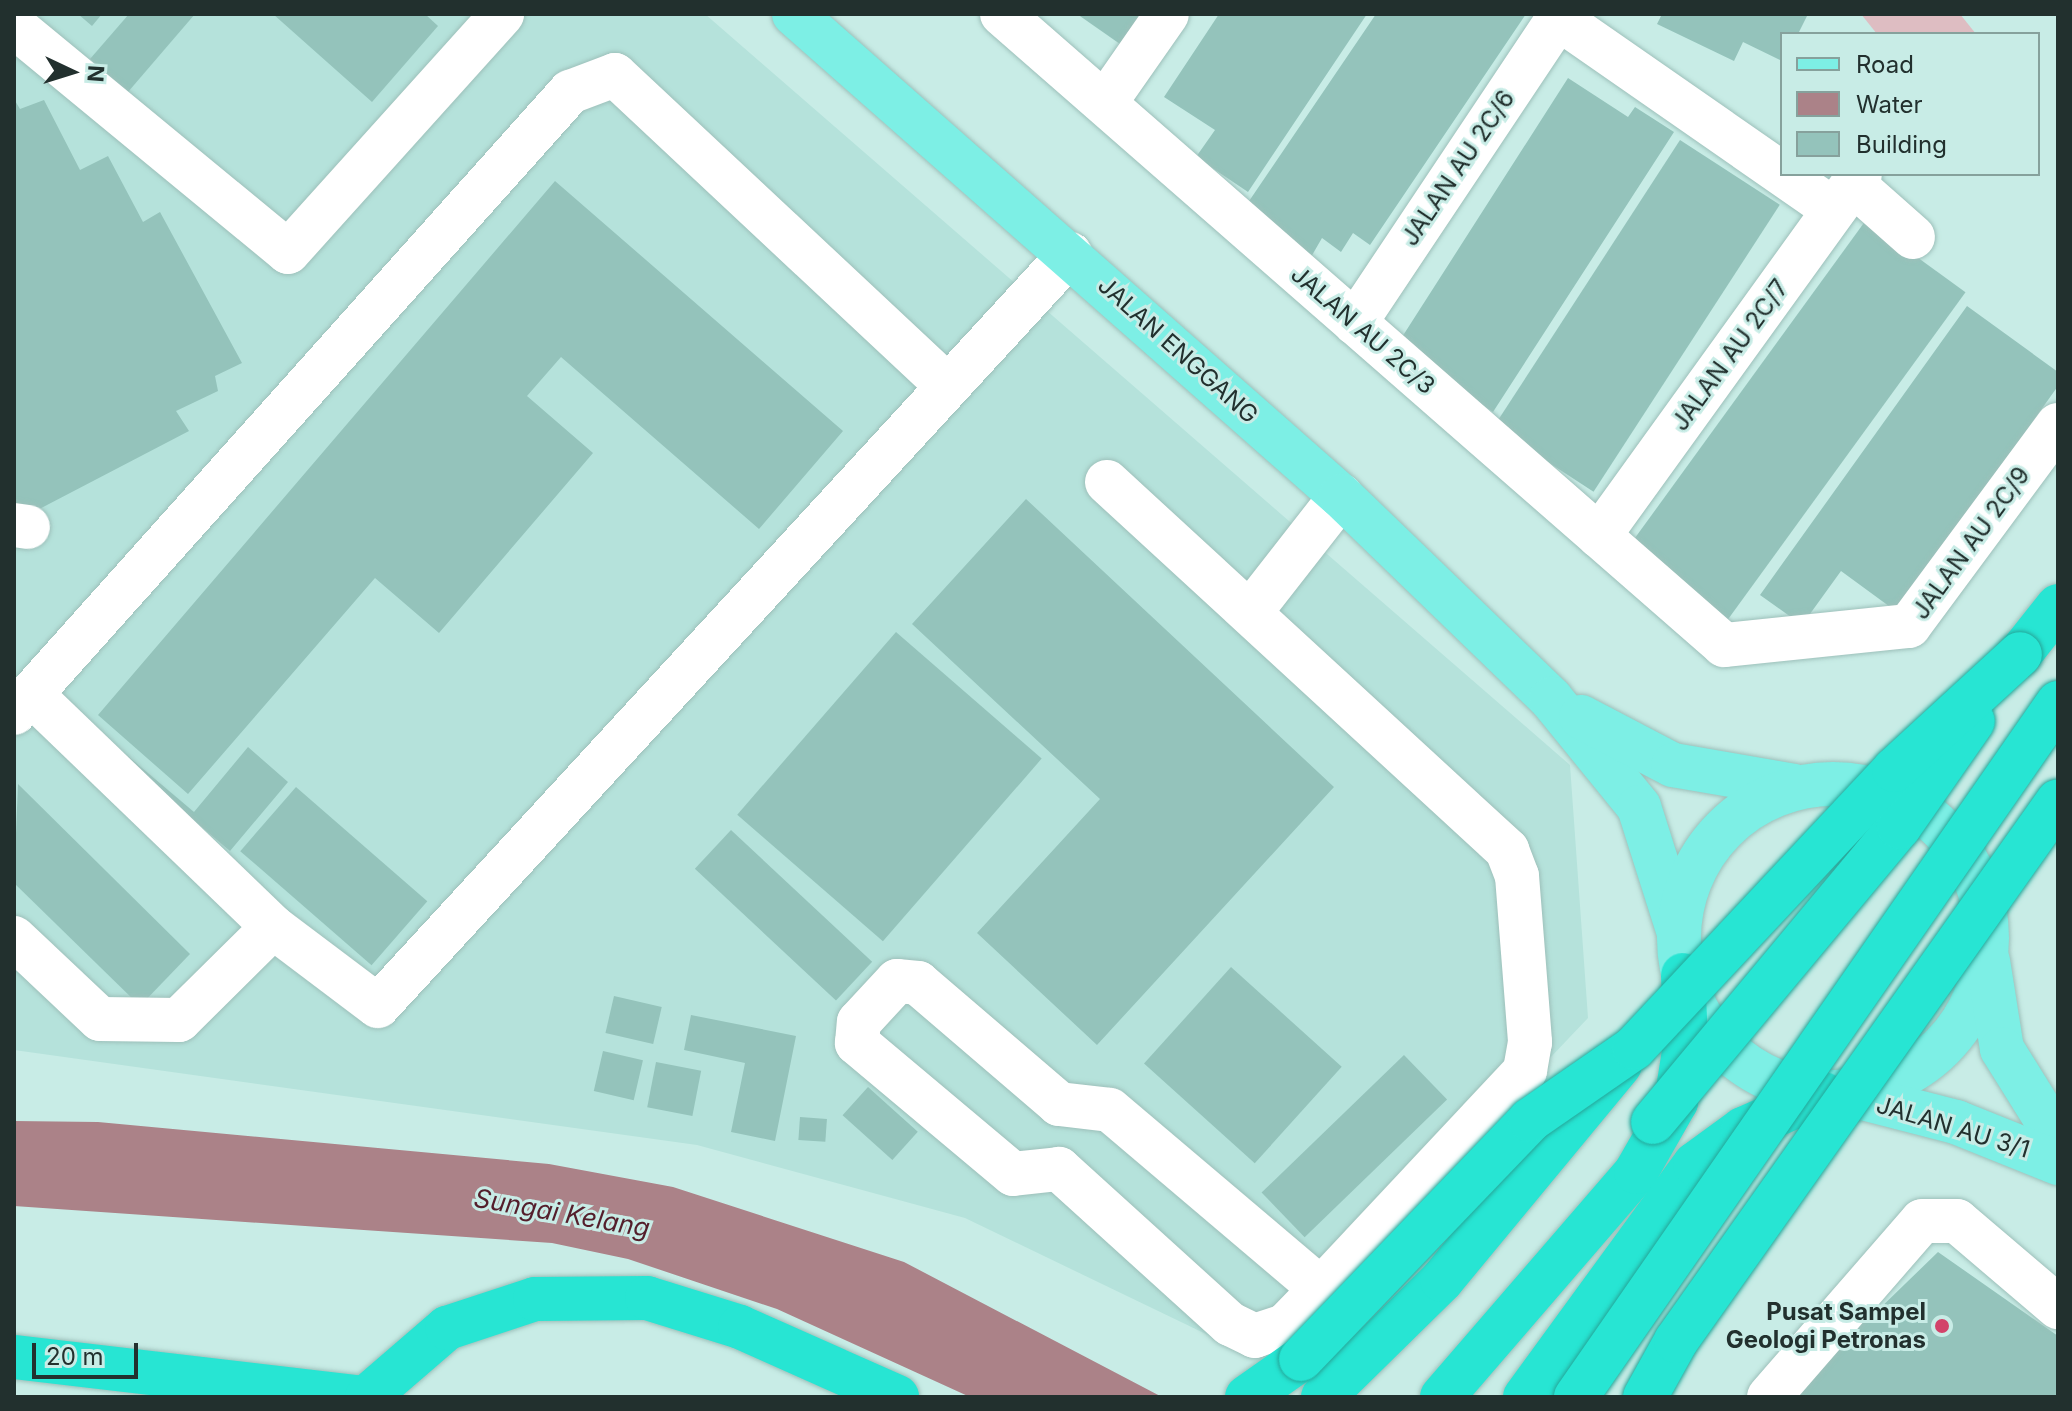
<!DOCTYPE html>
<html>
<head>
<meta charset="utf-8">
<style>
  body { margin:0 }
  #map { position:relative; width:2072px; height:1411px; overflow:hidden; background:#c8ece6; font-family:Inter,sans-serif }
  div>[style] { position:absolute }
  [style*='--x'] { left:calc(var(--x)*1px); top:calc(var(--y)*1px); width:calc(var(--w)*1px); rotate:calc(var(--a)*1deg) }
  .built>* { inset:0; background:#b5e2db }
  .green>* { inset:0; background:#debdc2 }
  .water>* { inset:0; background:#ab8288 }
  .building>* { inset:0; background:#94c3bb; transform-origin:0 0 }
  .roads { filter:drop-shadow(0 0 2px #9dc0ba) drop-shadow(0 0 2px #9dc0ba) }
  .minor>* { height:44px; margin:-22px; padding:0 22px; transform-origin:22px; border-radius:22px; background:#fff }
  .major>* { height:44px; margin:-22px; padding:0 22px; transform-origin:22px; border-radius:22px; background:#7defe5 }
  .major>.ring { margin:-22px; padding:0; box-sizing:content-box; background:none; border:44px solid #7defe5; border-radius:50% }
  .highway>* { height:44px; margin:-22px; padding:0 22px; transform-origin:22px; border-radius:22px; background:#27e5d3 }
  .bridges { filter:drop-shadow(0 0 2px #25a699) drop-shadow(0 0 2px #25a699) }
  .highway-bridge>* { height:44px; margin:-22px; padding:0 22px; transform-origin:22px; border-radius:22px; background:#27e5d3 }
  .dots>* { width:22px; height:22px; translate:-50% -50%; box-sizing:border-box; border:4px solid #c8ece6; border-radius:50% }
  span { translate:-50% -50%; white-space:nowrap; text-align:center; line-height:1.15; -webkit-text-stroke:6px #c8ece6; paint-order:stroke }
  .street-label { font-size:24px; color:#22302e }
  .poi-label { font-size:24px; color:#22302e; font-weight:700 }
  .right { translate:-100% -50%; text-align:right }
  .water-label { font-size:26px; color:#541e2b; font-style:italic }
  .frame { position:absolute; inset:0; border:16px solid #22302e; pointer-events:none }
  .legend { position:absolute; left:1780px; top:32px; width:260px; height:144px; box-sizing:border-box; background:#c8ece6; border:2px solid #86a19c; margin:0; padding:10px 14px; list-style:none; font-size:24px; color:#22302e }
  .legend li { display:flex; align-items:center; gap:16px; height:40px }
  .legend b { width:40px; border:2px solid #86a19c }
  .north { position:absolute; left:32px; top:32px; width:80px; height:80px; -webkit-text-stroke:6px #c8ece6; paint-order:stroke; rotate:94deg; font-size:22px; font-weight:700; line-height:32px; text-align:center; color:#22302e }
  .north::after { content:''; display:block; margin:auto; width:28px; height:36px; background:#22302e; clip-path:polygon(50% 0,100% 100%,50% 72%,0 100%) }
  .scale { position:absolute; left:32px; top:1343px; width:106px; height:36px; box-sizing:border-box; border:4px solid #22302e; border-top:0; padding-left:10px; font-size:24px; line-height:28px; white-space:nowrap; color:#22302e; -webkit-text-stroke:6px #c8ece6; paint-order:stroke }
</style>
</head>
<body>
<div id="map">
  <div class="built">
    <div style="clip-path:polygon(14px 14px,705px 14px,1570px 765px,1588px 1018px,1262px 1361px,965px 1218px,697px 1145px,14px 1050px)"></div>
  </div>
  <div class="green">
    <div style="clip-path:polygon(1861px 14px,1960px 14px,1976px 34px,1877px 34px)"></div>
  </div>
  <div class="water">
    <div style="clip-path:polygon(14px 1121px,98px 1122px,549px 1164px,673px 1187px,904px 1262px,1162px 1397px,970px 1397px,777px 1309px,628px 1259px,552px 1243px,14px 1206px)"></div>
  </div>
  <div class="building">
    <div style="clip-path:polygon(78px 14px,102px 14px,92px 26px)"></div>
    <div style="clip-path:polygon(129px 14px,195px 14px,128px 92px,90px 59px)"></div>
    <div style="clip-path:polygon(273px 14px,425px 14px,438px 26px,372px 102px)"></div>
    <div style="clip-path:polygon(1077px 14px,1141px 14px,1120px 44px)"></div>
    <div style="clip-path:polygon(1219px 14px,1367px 14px,1248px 192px,1196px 157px,1215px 130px,1164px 97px)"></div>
    <div style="clip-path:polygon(1376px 14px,1526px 14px,1370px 245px,1353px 233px,1341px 252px,1322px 238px,1311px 257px,1243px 210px)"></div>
    <div style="clip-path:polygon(1662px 14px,1808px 14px,1798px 34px,1782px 34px,1782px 61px,1743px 42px,1734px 61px,1657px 24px)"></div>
    <div style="clip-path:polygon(1568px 78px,1628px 117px,1635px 107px,1674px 132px,1493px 412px,1395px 348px)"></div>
    <div style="clip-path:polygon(14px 99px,20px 109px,44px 100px,80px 170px,108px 156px,143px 222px,160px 212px,242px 363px,215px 376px,218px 391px,176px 411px,189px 431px,24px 517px,14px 504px)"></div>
    <div style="left:1680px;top:140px;width:119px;height:342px;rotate:33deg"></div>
    <div style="clip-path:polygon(555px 181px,843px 431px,759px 529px,561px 357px,527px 396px,593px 453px,439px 633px,375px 578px,188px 794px,98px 715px)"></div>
    <div style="left:1866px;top:220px;width:123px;height:408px;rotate:36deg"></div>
    <div style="clip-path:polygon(1967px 306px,2058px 372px,2058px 386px,1897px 612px,1841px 571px,1802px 625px,1760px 595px)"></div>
    <div style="clip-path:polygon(1026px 499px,1334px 787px,1097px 1045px,977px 933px,1100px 799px,912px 624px)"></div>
    <div style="left:896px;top:632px;width:193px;height:242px;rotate:41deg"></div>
    <div style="clip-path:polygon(248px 747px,288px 782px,230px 851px,119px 757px,123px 752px,194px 812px)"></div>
    <div style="clip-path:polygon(18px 784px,190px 954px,140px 1006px,14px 883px)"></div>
    <div style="left:296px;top:787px;width:174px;height:85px;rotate:41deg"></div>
    <div style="left:731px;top:830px;width:193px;height:53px;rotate:43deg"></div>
    <div style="left:1231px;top:967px;width:149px;height:130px;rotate:42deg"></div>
    <div style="left:614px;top:996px;width:49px;height:38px;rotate:13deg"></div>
    <div style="clip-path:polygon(691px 1015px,796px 1036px,775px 1141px,731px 1132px,745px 1063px,684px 1050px)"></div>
    <div style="left:603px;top:1051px;width:41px;height:41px;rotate:13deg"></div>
    <div style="left:1404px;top:1055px;width:62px;height:198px;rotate:46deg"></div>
    <div style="left:656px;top:1062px;width:46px;height:46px;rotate:11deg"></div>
    <div style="left:868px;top:1087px;width:67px;height:38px;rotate:42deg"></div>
    <div style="left:800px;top:1117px;width:27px;height:23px;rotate:4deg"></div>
    <div style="clip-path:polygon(1938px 1252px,2058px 1336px,2058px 1397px,1778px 1397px,1860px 1308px,1873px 1315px)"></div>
  </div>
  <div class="roads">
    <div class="minor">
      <div style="--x:1002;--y:14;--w:959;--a:41.15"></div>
      <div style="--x:1724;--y:645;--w:186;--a:-5.9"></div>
      <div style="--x:1909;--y:626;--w:250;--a:-53.5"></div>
      <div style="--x:1558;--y:18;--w:336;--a:34.8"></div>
      <div style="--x:14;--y:26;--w:355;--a:39.5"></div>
      <div style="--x:288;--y:252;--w:320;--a:-48"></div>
      <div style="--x:1105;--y:103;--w:108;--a:-55.1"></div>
      <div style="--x:1853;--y:184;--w:80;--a:41.5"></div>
      <div style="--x:1355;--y:323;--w:371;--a:-56.3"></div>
      <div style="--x:1107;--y:482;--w:544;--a:42.61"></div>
      <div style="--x:1507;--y:850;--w:28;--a:69"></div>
      <div style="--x:1517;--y:876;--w:167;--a:85.5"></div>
      <div style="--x:1530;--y:1042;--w:29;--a:100"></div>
      <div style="--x:1525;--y:1071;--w:299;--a:133.1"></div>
      <div style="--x:1321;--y:1289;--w:52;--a:134.2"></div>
      <div style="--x:1285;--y:1326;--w:32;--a:162"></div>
      <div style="--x:1255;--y:1336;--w:28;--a:-154"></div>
      <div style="--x:1230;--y:1324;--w:231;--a:-137.8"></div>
      <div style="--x:1059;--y:1169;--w:46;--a:173.8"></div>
      <div style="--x:1013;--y:1174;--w:204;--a:-140"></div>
      <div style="--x:857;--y:1043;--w:21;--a:-85"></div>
      <div style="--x:859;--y:1022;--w:56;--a:-47.2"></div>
      <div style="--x:897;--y:981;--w:21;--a:5"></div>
      <div style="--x:918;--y:983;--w:186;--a:40.6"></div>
      <div style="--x:1059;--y:1104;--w:51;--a:6.7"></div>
      <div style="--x:1110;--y:1110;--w:277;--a:40.3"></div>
      <div style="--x:14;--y:525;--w:14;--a:8"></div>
      <div style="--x:1599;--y:536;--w:446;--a:-54.2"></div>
      <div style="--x:1252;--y:610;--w:145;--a:-52"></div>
      <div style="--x:31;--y:694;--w:336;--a:43.9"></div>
      <div style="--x:273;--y:927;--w:131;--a:37"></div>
      <div style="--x:378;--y:1006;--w:1022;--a:-47.38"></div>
      <div style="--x:14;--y:713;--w:834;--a:-48.16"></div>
      <div style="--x:570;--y:92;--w:48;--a:-20.7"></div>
      <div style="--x:615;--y:75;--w:453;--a:43.1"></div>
      <div style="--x:14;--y:938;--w:118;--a:43.3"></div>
      <div style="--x:100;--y:1019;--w:79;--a:0.7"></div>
      <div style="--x:179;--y:1020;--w:132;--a:-44.7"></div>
      <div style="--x:1769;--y:1397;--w:233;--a:-49"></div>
      <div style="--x:1922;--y:1221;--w:35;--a:0"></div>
      <div style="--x:1957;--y:1221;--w:133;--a:40.4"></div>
    </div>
    <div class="major">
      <div style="--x:794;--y:14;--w:729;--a:41.39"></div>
      <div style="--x:1341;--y:496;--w:292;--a:44"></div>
      <div style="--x:1551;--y:699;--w:139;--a:50.8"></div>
      <div style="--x:1639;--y:807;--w:132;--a:72.4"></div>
      <div style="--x:1581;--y:717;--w:104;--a:27.6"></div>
      <div style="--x:1673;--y:765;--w:123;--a:9.8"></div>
      <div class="ring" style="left:1679px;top:784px;width:264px;height:264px"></div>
      <div style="--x:1988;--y:961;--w:89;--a:81"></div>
      <div style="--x:2002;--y:1049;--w:106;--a:58.1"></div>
      <div style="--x:1847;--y:1094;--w:113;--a:14.4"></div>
      <div style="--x:1956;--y:1122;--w:110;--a:21.9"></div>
    </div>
    <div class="highway">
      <div style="--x:2020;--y:654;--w:61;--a:-51.6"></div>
      <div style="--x:14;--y:1357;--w:344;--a:6.7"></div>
      <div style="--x:367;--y:1397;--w:106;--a:-40.8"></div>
      <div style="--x:447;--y:1328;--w:93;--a:-18.2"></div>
      <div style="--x:535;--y:1299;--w:112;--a:-0.5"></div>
      <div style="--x:647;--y:1298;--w:97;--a:17.3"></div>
      <div style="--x:740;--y:1327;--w:172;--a:24"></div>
      <div style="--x:1247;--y:1397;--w:66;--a:-35.1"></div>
      <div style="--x:1323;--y:1397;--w:167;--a:-44.5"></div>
      <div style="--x:1442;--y:1280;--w:279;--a:-50.4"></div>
      <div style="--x:1442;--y:1397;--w:297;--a:-49.2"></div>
      <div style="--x:1636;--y:1172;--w:81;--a:-60.3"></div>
      <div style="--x:1676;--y:1102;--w:64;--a:-81"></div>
      <div style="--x:1686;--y:1039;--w:64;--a:-92.7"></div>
      <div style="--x:1525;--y:1397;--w:288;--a:-53.9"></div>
      <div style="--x:1695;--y:1164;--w:59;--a:-36.1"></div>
      <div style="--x:1743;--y:1129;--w:88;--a:-23.4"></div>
    </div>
  </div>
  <div class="bridges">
    <div class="highway-bridge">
      <div style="--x:1653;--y:1122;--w:384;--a:-50.2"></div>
      <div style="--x:1899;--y:827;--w:129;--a:-55.1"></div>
      <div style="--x:1301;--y:1359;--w:331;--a:-46.2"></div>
      <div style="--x:1530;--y:1120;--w:126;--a:-34.7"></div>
      <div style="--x:1634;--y:1048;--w:381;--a:-46.9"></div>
      <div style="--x:1894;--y:770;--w:171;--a:-42.6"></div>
      <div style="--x:1576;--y:1397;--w:845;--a:-55.22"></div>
      <div style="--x:1645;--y:1397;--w:64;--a:-61"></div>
      <div style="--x:1676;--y:1341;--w:661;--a:-54.72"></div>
    </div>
  </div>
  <div class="dots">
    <div style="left:1942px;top:1326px;background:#d2436a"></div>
  </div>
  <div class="street-label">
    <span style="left:1458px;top:168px;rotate:-56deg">JALAN AU 2C/6</span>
    <span style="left:1363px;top:330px;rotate:41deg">JALAN AU 2C/3</span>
    <span style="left:1178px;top:350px;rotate:42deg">JALAN ENGGANG</span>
    <span style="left:1730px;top:355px;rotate:-54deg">JALAN AU 2C/7</span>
    <span style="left:1971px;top:543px;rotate:-54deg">JALAN AU 2C/9</span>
    <span style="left:1953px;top:1127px;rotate:17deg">JALAN AU 3/1</span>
  </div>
  <div class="poi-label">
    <span class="right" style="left:1926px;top:1326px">Pusat Sampel<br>Geologi Petronas</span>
  </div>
  <div class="water-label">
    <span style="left:562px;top:1213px;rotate:10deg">Sungai Kelang</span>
  </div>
  <div class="frame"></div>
  <ul class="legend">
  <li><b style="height:10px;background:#7defe5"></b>Road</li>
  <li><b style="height:22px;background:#ab8288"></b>Water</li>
  <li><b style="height:22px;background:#94c3bb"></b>Building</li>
  </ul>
  <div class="north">N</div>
  <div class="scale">20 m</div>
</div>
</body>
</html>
